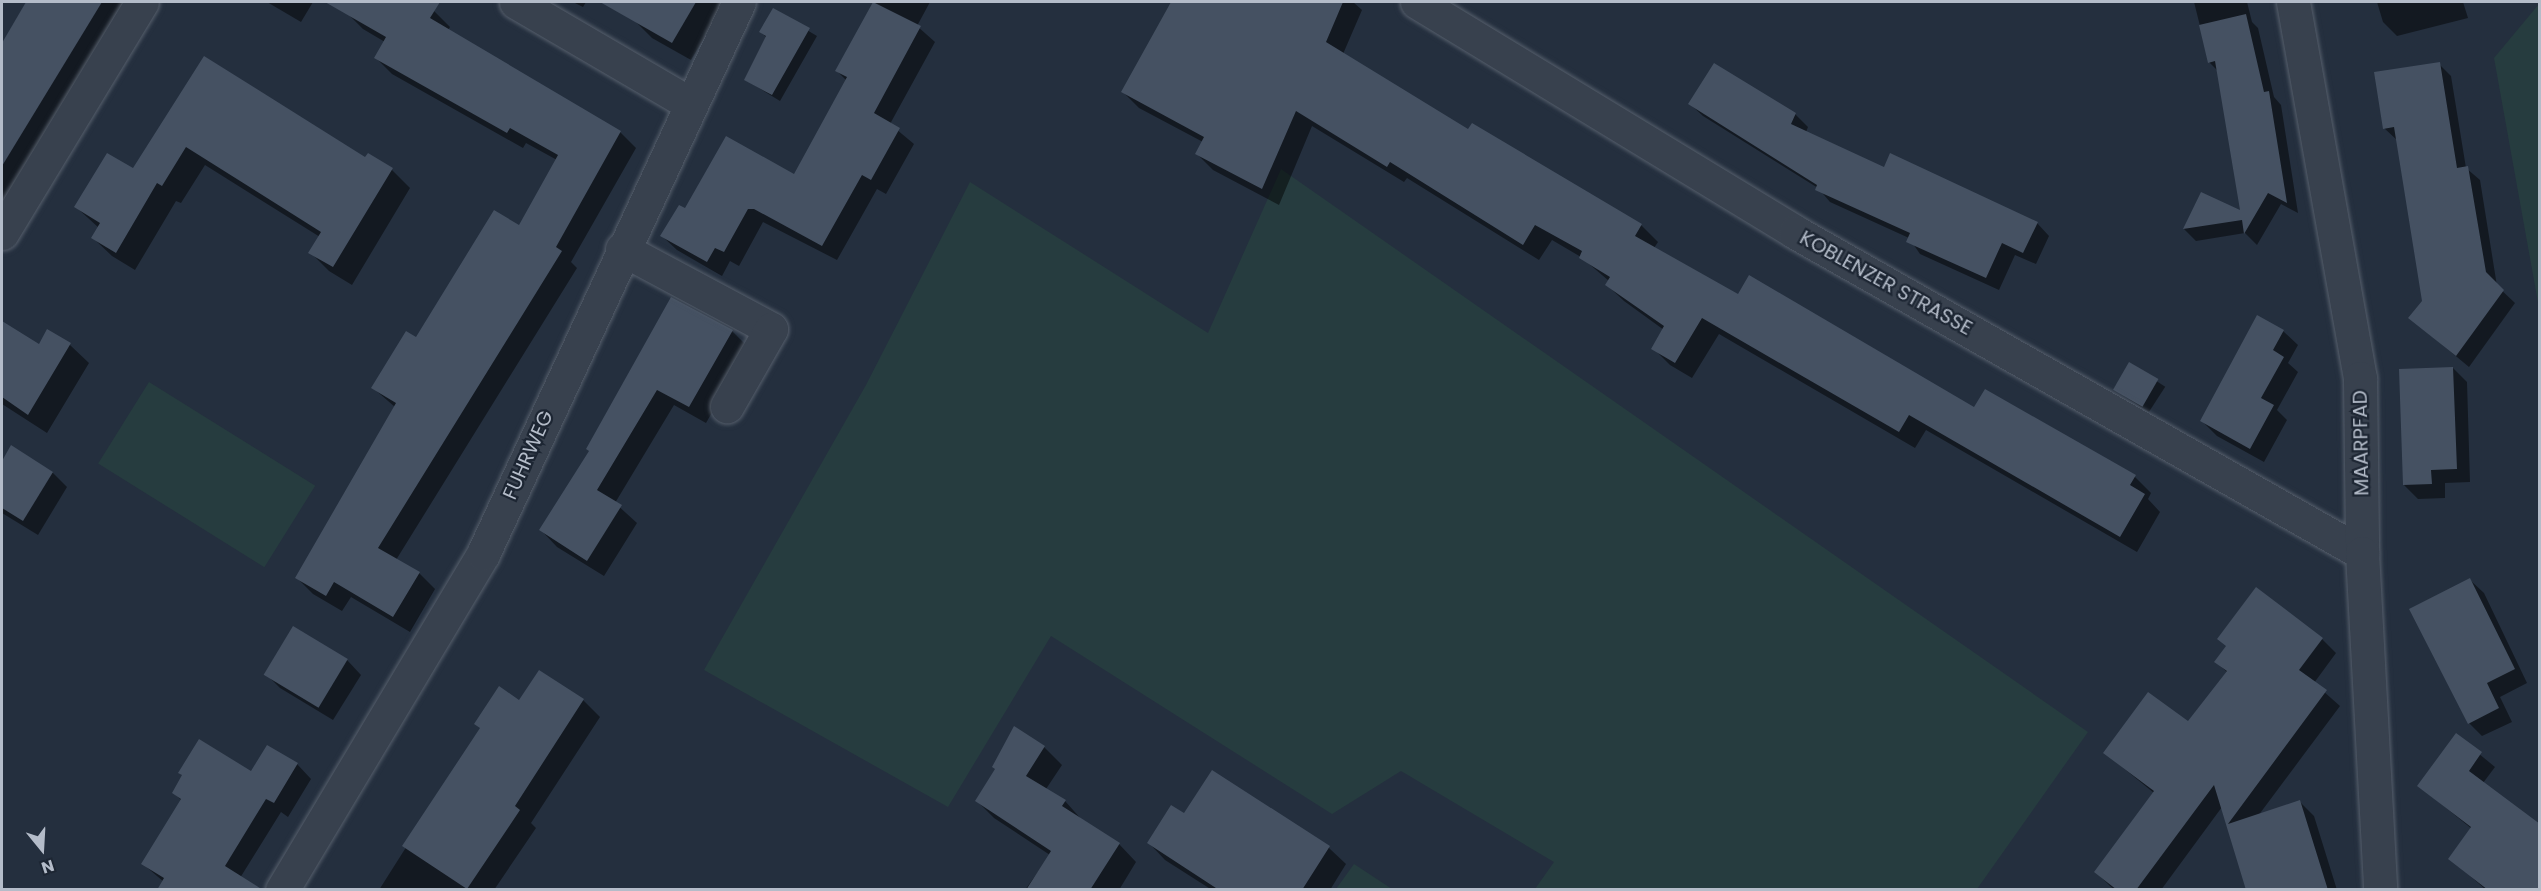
<!DOCTYPE html>
<html>
<head>
<meta charset="utf-8">
<style>
  body { margin:0 }
  #map { position:relative; width:2541px; height:891px; overflow:hidden; background:#242f3e; font-family:Poppins,sans-serif }
  div>[style] { position:absolute }
  [style*='--x'] { left:calc(var(--x)*1px); top:calc(var(--y)*1px); width:calc(var(--w)*1px); rotate:calc(var(--a)*1deg) }
  .green>* { inset:0; background:#263c3f; transform-origin:0 0 }
  .shadow>* { inset:0; background:#0007; transform-origin:0 0 }
  .building>* { inset:0; background:#455162; transform-origin:0 0 }
  .roads { filter:drop-shadow(0 0 2px #565f6c) drop-shadow(0 0 2px #565f6c) }
  .minor>* { height:33px; margin:-16.5px; padding:0 16.5px; transform-origin:16.5px; border-radius:16.5px; background:#38414e }
  span { translate:-50% -50%; white-space:nowrap; text-align:center; line-height:1.15; -webkit-text-stroke:4.5px #1d2633; paint-order:stroke }
  .street-label { font-size:20px; color:#b4bcc9 }
  .frame { position:absolute; inset:0; border:3px solid #b4bcc9; pointer-events:none }
  .north { position:absolute; left:12px; top:819px; width:60px; height:60px; -webkit-text-stroke:4px #1d2633; paint-order:stroke; rotate:162deg; font-size:16px; font-weight:700; line-height:24px; text-align:center; color:#b4bcc9 }
  .north::after { content:''; display:block; margin:auto; width:21px; height:27px; background:#b4bcc9; clip-path:polygon(50% 0,100% 100%,50% 72%,0 100%) }
</style>
</head>
<body>
<div id="map">
  <div class="green">
    <div style="clip-path:polygon(2539px 4px,2539px 308px,2494px 58px)"></div>
    <div style="clip-path:polygon(1281px 169px,2088px 732px,1977px 889px,1535px 889px,1554px 862px,1401px 771px,1332px 814px,1051px 636px,948px 807px,704px 670px,866px 385px,970px 182px,1208px 333px)"></div>
    <div style="left:149px;top:382px;width:196px;height:96px;rotate:32deg"></div>
    <div style="clip-path:polygon(1354px 864px,1392px 889px,1336px 889px)"></div>
  </div>
  <div class="shadow">
    <div style="clip-path:polygon(27px 2px,123px 2px,2px 206px,2px 45px)"></div>
    <div style="clip-path:polygon(267px 2px,313px 2px,301px 22px)"></div>
    <div style="clip-path:polygon(356px 2px,418px 2px,434px 11px,450px 27px,448px 30px,620px 132px,636px 148px,571px 262px,577px 268px,396px 560px,419px 573px,435px 589px,410px 632px,351px 597px,342px 611px,313px 594px,297px 578px,395px 407px,373px 388px,519px 227px,557px 160px,526px 143px,523px 148px,392px 74px,376px 58px,385px 42px,363px 29px,348px 14px)"></div>
    <div style="clip-path:polygon(573px 2px,586px 2px,583px 7px)"></div>
    <div style="clip-path:polygon(644px 2px,726px 2px,691px 60px,652px 38px,633px 19px)"></div>
    <div style="clip-path:polygon(874px 2px,930px 2px,917px 26px,935px 42px,890px 124px,914px 144px,886px 194px,877px 189px,837px 260px,763px 222px,739px 266px,730px 261px,722px 276px,677px 250px,662px 236px,686px 210px,794px 176px,847px 81px,837px 71px)"></div>
    <div style="clip-path:polygon(1173px 2px,1353px 2px,1362px 10px,1343px 54px,1468px 131px,1472px 125px,1641px 225px,1658px 242px,1654px 248px,1739px 296px,1974px 409px,2135px 477px,2151px 493px,2148px 499px,2160px 512px,2137px 552px,1926px 430px,1915px 448px,1719px 334px,1692px 378px,1670px 365px,1653px 348px,1664px 330px,1624px 301px,1607px 285px,1609px 281px,1581px 257px,1552px 240px,1539px 260px,1407px 178px,1404px 182px,1312px 126px,1279px 205px,1213px 170px,1197px 154px,1203px 142px,1139px 108px,1123px 92px)"></div>
    <div style="clip-path:polygon(2194px 2px,2247px 2px,2252px 22px,2258px 28px,2274px 97px,2281px 105px,2298px 213px,2281px 204px,2257px 245px,2245px 233px,2196px 241px,2184px 229px,2202px 194px,2242px 213px,2218px 71px,2209px 62px)"></div>
    <div style="clip-path:polygon(2377px 2px,2463px 2px,2468px 18px,2397px 36px,2383px 22px)"></div>
    <div style="clip-path:polygon(773px 10px,817px 36px,780px 101px,746px 80px,767px 38px,761px 32px)"></div>
    <div style="clip-path:polygon(204px 58px,366px 160px,392px 170px,410px 188px,352px 285px,329px 271px,310px 252px,320px 237px,205px 165px,181px 203px,176px 201px,135px 270px,112px 256px,93px 238px,99px 228px,76px 207px,133px 170px)"></div>
    <div style="clip-path:polygon(2439px 64px,2451px 76px,2466px 168px,2480px 180px,2497px 286px,2515px 303px,2469px 367px,2410px 318px,2424px 301px,2398px 141px,2384px 128px)"></div>
    <div style="clip-path:polygon(1690px 104px,1795px 114px,1808px 127px,1806px 132px,1885px 169px,2037px 223px,2049px 236px,2036px 264px,2015px 255px,1999px 290px,1920px 254px,1909px 238px,1830px 202px,1818px 188px,1703px 116px)"></div>
    <div style="clip-path:polygon(672px 299px,732px 331px,749px 348px,706px 423px,674px 405px,615px 503px,637px 523px,604px 576px,557px 547px,541px 530px,590px 451px)"></div>
    <div style="clip-path:polygon(7px 326px,39px 346px,48px 331px,70px 345px,89px 363px,47px 433px,2px 404px,2px 335px)"></div>
    <div style="clip-path:polygon(2283px 331px,2298px 345px,2288px 363px,2298px 372px,2277px 410px,2287px 420px,2264px 462px,2217px 436px,2202px 421px)"></div>
    <div style="left:2130px;top:364px;width:42px;height:30px;rotate:33deg"></div>
    <div style="clip-path:polygon(2453px 368px,2467px 382px,2470px 482px,2445px 483px,2445px 498px,2418px 499px,2404px 485px)"></div>
    <div style="clip-path:polygon(11px 447px,53px 473px,67px 487px,38px 535px,2px 513px,2px 464px)"></div>
    <div style="clip-path:polygon(2470px 580px,2484px 593px,2527px 683px,2500px 697px,2512px 722px,2482px 736px,2469px 723px)"></div>
    <div style="clip-path:polygon(2322px 639px,2336px 653px,2314px 683px,2340px 706px,2258px 816px,2300px 802px,2314px 816px,2337px 890px,2247px 890px,2222px 807px,2161px 890px,2115px 890px,2110px 886px,2096px 872px,2154px 793px,2105px 753px,2188px 723px,2227px 672px,2216px 662px)"></div>
    <div style="clip-path:polygon(347px 660px,361px 675px,333px 720px,280px 688px,265px 673px)"></div>
    <div style="clip-path:polygon(539px 672px,583px 700px,600px 717px,531px 823px,536px 828px,494px 890px,379px 890px,481px 729px,520px 702px)"></div>
    <div style="clip-path:polygon(2456px 735px,2495px 767px,2483px 783px,2540px 890px,2486px 890px,2450px 858px,2472px 829px,2419px 786px)"></div>
    <div style="clip-path:polygon(1044px 747px,1062px 765px,1046px 789px,1065px 801px,1082px 820px,1119px 844px,1136px 862px,1119px 890px,1025px 890px,1050px 855px,994px 818px,977px 801px)"></div>
    <div style="clip-path:polygon(297px 764px,311px 779px,288px 817px,281px 812px,240px 878px,164px 882px,143px 864px,182px 801px,174px 793px)"></div>
    <div style="clip-path:polygon(1185px 815px,1329px 848px,1346px 864px,1330px 890px,1212px 890px,1165px 860px,1149px 843px)"></div>
  </div>
  <div class="building">
    <div style="clip-path:polygon(26px 2px,102px 2px,2px 166px,2px 43px)"></div>
    <div style="clip-path:polygon(325px 2px,440px 2px,430px 18px,621px 131px,556px 247px,562px 251px,378px 548px,420px 572px,393px 617px,334px 582px,326px 596px,295px 578px,396px 403px,371px 388px,406px 331px,416px 337px,494px 210px,519px 225px,558px 155px,510px 128px,507px 133px,374px 58px,386px 37px)"></div>
    <div style="clip-path:polygon(600px 2px,696px 2px,672px 43px)"></div>
    <div style="clip-path:polygon(873px 2px,921px 26px,874px 113px,900px 128px,871px 180px,862px 175px,822px 246px,754px 209px,748px 209px,724px 252px,715px 248px,707px 262px,660px 236px,679px 205px,685px 208px,726px 136px,794px 174px,847px 77px,835px 71px)"></div>
    <div style="clip-path:polygon(1171px 2px,1343px 2px,1326px 42px,1468px 129px,1472px 123px,1642px 224px,1635px 236px,1738px 294px,1749px 275px,1974px 407px,1985px 389px,2136px 475px,2130px 485px,2145px 494px,2120px 537px,1909px 415px,1899px 432px,1702px 318px,1675px 363px,1651px 349px,1664px 326px,1605px 285px,1610px 277px,1579px 258px,1582px 251px,1535px 225px,1523px 245px,1390px 162px,1387px 167px,1296px 111px,1262px 189px,1195px 154px,1204px 137px,1121px 92px)"></div>
    <div style="clip-path:polygon(773px 8px,810px 28px,772px 95px,744px 80px,766px 36px,759px 32px)"></div>
    <div style="clip-path:polygon(2246px 14px,2264px 92px,2269px 91px,2287px 203px,2268px 193px,2244px 234px,2242px 220px,2183px 229px,2201px 192px,2240px 210px,2215px 61px,2208px 63px,2199px 25px)"></div>
    <div style="clip-path:polygon(204px 56px,365px 157px,368px 153px,393px 168px,333px 267px,308px 253px,321px 232px,186px 147px,162px 186px,157px 183px,116px 253px,91px 238px,100px 223px,74px 207px,107px 153px,133px 168px)"></div>
    <div style="clip-path:polygon(2440px 62px,2457px 168px,2468px 166px,2486px 272px,2504px 290px,2456px 356px,2408px 318px,2422px 301px,2394px 127px,2383px 129px,2374px 72px)"></div>
    <div style="clip-path:polygon(1714px 63px,1796px 113px,1791px 124px,1884px 167px,1890px 153px,2038px 222px,2023px 253px,2002px 243px,1986px 278px,1906px 242px,1910px 233px,1815px 190px,1817px 185px,1688px 104px)"></div>
    <div style="clip-path:polygon(671px 297px,733px 330px,689px 407px,657px 390px,597px 490px,622px 505px,587px 561px,539px 530px,589px 451px,586px 449px)"></div>
    <div style="clip-path:polygon(2257px 315px,2284px 330px,2273px 350px,2284px 357px,2261px 398px,2274px 405px,2250px 449px,2200px 421px)"></div>
    <div style="clip-path:polygon(2px 321px,39px 344px,47px 329px,71px 343px,28px 415px,2px 397px)"></div>
    <div style="left:2129px;top:362px;width:34px;height:32px;rotate:30deg"></div>
    <div style="clip-path:polygon(2453px 367px,2457px 469px,2431px 470px,2432px 484px,2403px 485px,2399px 369px)"></div>
    <div style="clip-path:polygon(11px 445px,53px 472px,23px 521px,2px 508px,2px 461px)"></div>
    <div style="clip-path:polygon(2470px 578px,2515px 669px,2487px 683px,2499px 708px,2468px 724px,2409px 609px)"></div>
    <div style="clip-path:polygon(2256px 587px,2323px 638px,2299px 670px,2327px 690px,2228px 824px,2300px 800px,2328px 890px,2246px 890px,2214px 785px,2136px 890px,2117px 890px,2094px 872px,2154px 791px,2103px 753px,2148px 692px,2188px 721px,2227px 671px,2214px 662px,2226px 646px,2217px 639px)"></div>
    <div style="left:293px;top:626px;width:64px;height:57px;rotate:31deg"></div>
    <div style="clip-path:polygon(539px 670px,584px 699px,515px 806px,520px 810px,467px 889px,402px 846px,480px 728px,474px 724px,499px 686px,519px 700px)"></div>
    <div style="clip-path:polygon(1014px 726px,1045px 746px,1026px 776px,1066px 800px,1062px 806px,1120px 843px,1090px 890px,1026px 890px,1051px 851px,975px 801px,995px 769px,992px 767px)"></div>
    <div style="clip-path:polygon(2456px 733px,2482px 752px,2469px 771px,2540px 824px,2540px 890px,2488px 890px,2448px 859px,2471px 827px,2417px 786px)"></div>
    <div style="clip-path:polygon(199px 739px,251px 771px,267px 745px,298px 763px,274px 803px,266px 799px,225px 866px,263px 890px,157px 890px,164px 878px,141px 864px,181px 799px,172px 793px,182px 775px,178px 773px)"></div>
    <div style="clip-path:polygon(1212px 770px,1330px 846px,1302px 890px,1219px 890px,1147px 843px,1171px 805px,1184px 813px)"></div>
  </div>
  <div class="roads">
    <div class="minor">
      <div style="--x:516;--y:2;--w:200;--a:30.3"></div>
      <div style="--x:1417;--y:2;--w:442;--a:31.3"></div>
      <div style="--x:1795;--y:232;--w:652;--a:29.52"></div>
      <div style="--x:2293;--y:2;--w:382;--a:79.9"></div>
      <div style="--x:2360;--y:378;--w:175;--a:89.3"></div>
      <div style="--x:2362;--y:553;--w:337;--a:86.9"></div>
      <div style="--x:2;--y:233;--w:270;--a:-58.8"></div>
      <div style="--x:622;--y:249;--w:169;--a:28.2"></div>
      <div style="--x:771;--y:329;--w:89;--a:119.7"></div>
      <div style="--x:282;--y:890;--w:392;--a:-59.1"></div>
      <div style="--x:483;--y:554;--w:608;--a:-65.12"></div>
    </div>
  </div>
  <div class="street-label">
    <span style="left:1886px;top:283px;rotate:29deg">KOBLENZER STRASSE</span>
    <span style="left:2361px;top:443px;rotate:-91deg">MAARPFAD</span>
    <span style="left:528px;top:455px;rotate:-66deg">FUHRWEG</span>
  </div>
  <div class="frame"></div>
  <div class="north">N</div>
</div>
</body>
</html>
